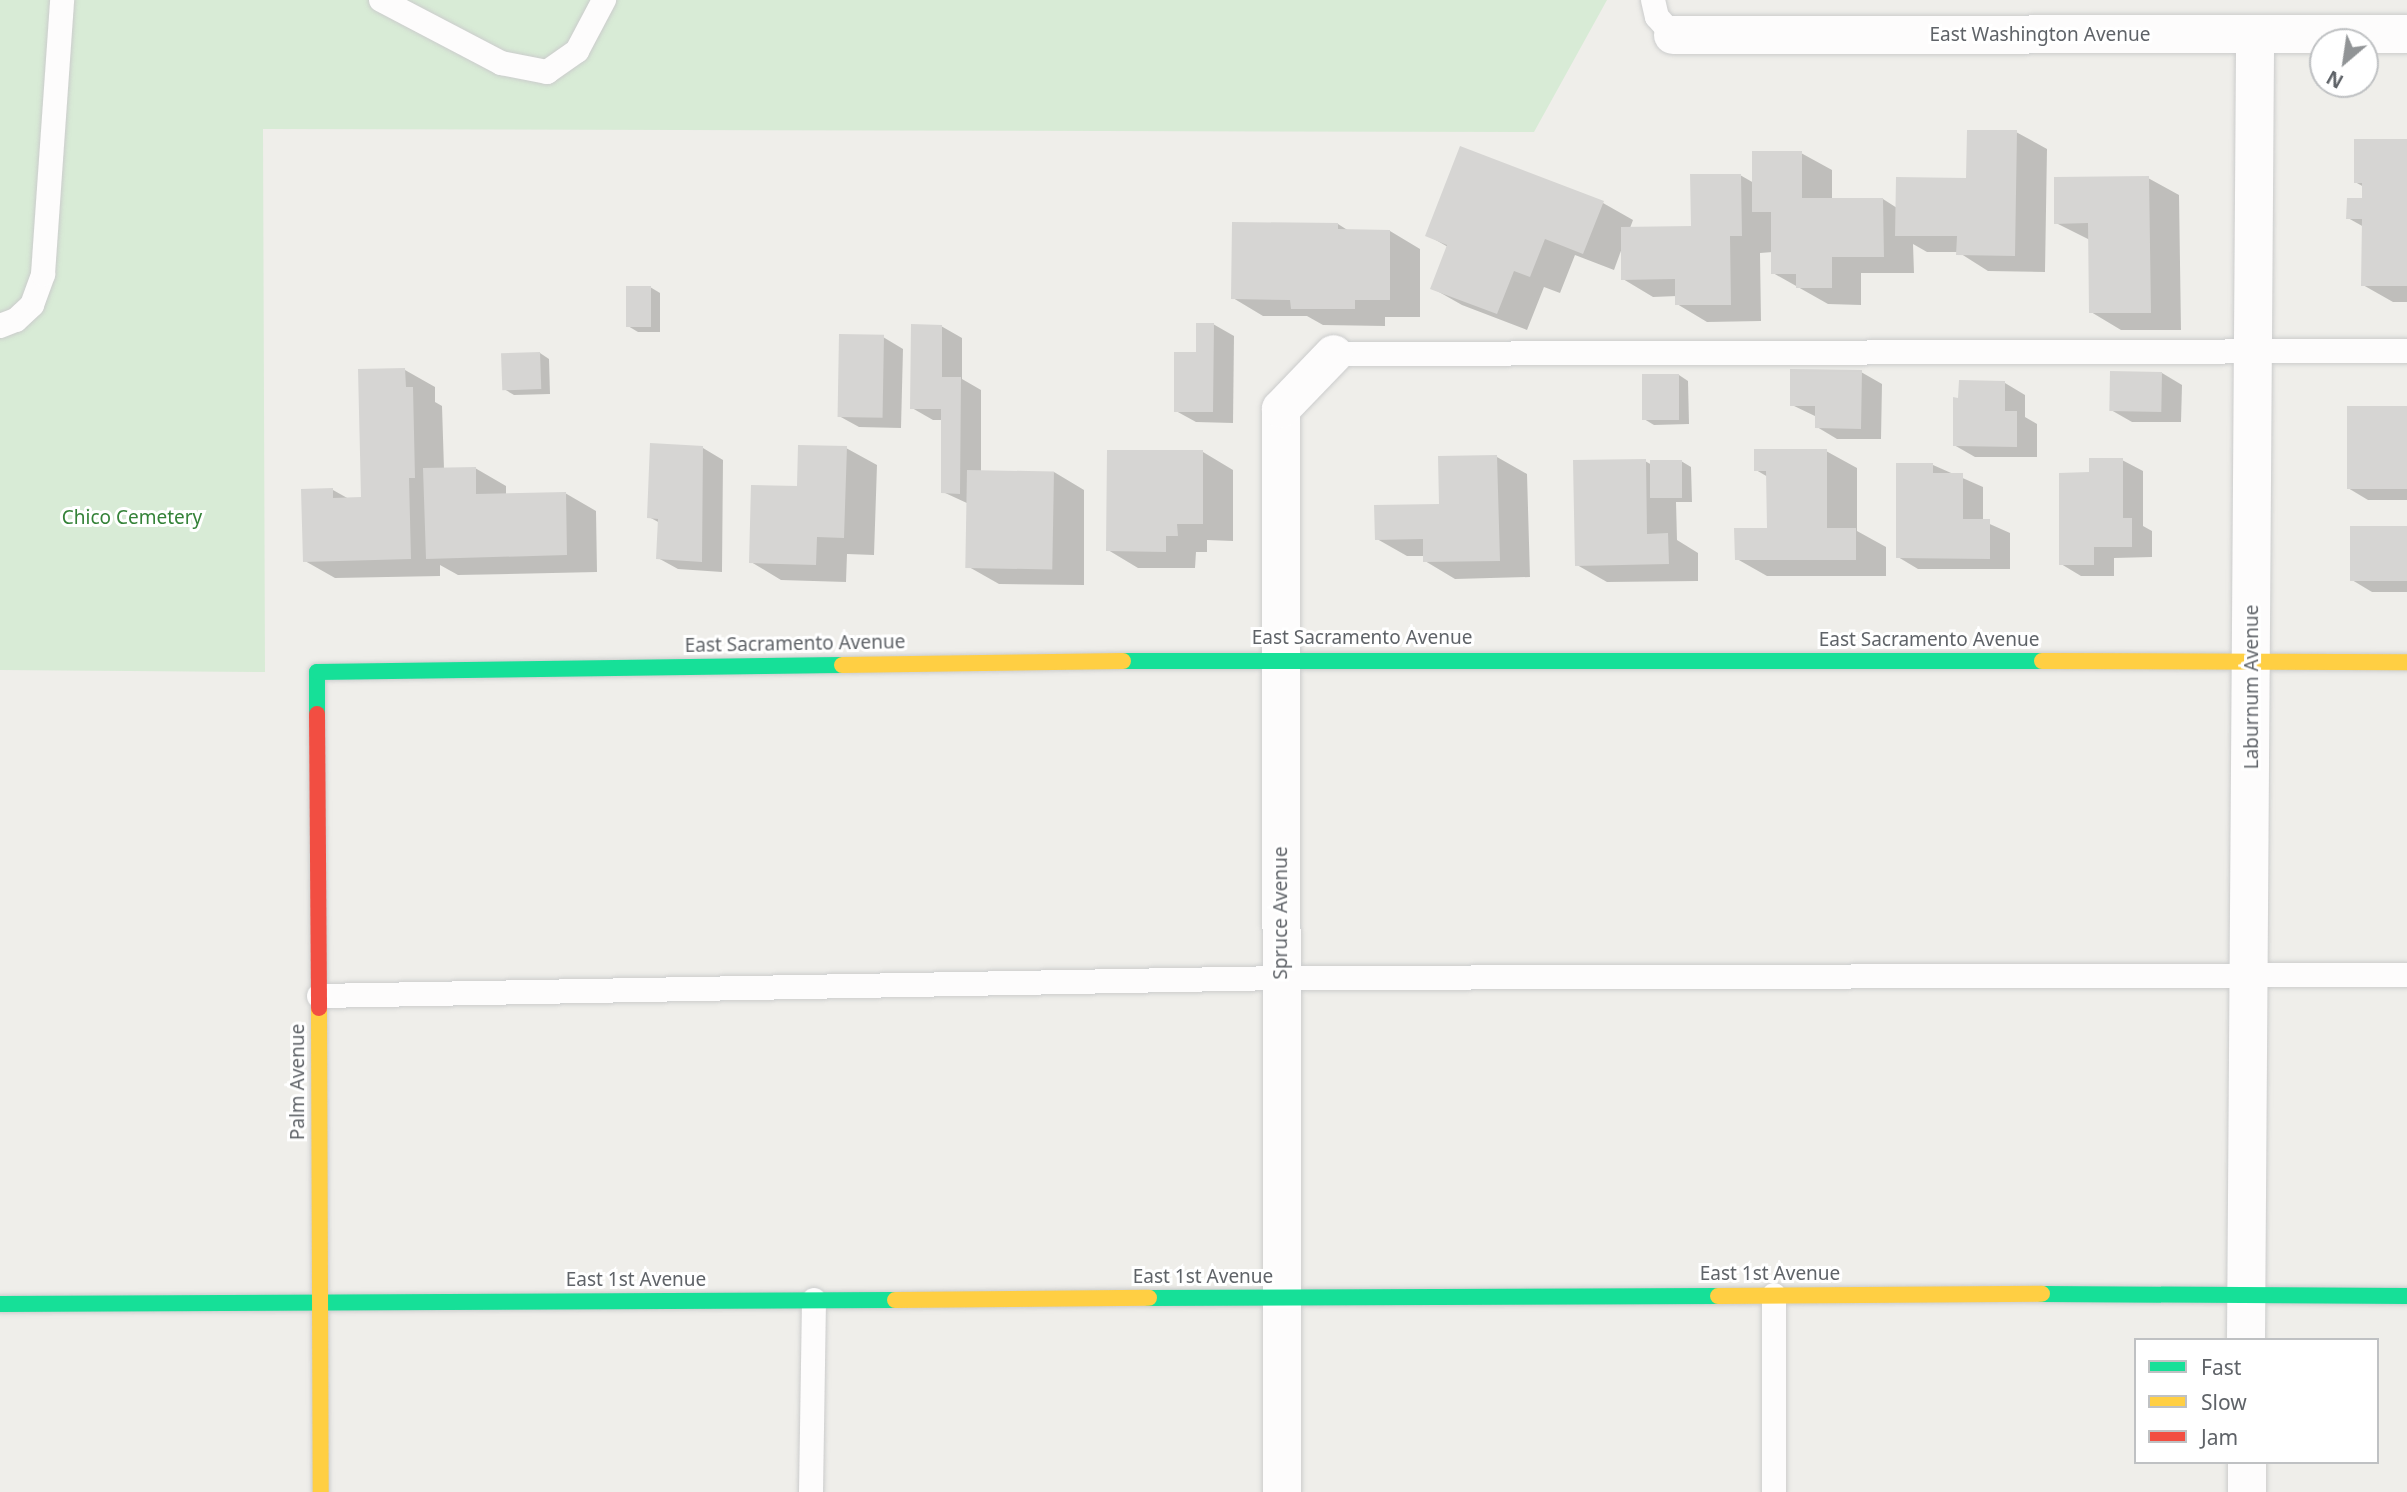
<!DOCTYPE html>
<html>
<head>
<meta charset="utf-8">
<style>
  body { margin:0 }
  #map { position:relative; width:2407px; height:1492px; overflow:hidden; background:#efeeea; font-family:"Noto Sans",sans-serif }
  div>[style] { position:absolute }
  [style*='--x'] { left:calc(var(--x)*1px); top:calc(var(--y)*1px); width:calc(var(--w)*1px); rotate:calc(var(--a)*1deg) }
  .green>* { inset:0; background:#d8ebd6 }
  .shadow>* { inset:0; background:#0003 }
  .building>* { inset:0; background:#d6d5d3; transform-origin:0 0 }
  .roads { filter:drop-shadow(0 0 2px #cbcccc) drop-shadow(0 0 2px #cbcccc) }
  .lane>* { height:24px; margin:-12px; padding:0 12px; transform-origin:12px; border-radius:12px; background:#fdfcfc }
  .street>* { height:38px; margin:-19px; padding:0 19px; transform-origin:19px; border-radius:19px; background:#fdfcfc }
  .fast>* { height:16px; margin:-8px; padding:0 8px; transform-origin:8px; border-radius:8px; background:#16e098 }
  .slow>* { height:16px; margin:-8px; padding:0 8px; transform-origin:8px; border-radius:8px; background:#ffcf43 }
  .jam>* { height:16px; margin:-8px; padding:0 8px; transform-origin:8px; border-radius:8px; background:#f24e42 }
  span { translate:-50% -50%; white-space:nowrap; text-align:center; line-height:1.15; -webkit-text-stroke:6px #fff; paint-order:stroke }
  .street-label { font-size:19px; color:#5f6368 }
  .park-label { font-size:19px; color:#348238 }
  .legend { position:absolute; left:2134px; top:1338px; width:245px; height:126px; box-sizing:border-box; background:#fff; border:2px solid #bfc1c3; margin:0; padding:9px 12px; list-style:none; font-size:21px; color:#5f6368 }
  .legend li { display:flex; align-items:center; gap:14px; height:35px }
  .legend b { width:35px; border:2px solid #bfc1c3 }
  .north { position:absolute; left:2309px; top:28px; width:70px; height:70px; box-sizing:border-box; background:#fff; border:2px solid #bfc1c3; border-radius:50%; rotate:209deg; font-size:19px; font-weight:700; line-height:28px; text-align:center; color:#5f6368 }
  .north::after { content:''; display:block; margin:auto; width:24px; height:32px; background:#919496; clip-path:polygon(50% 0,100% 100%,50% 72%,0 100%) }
</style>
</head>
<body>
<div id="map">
  <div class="green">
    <div style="clip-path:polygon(0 0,1607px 0,1534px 132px,263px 129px,265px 672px,0 670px)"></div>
  </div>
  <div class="shadow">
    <div style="clip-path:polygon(2016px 132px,2047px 149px,2045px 272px,1988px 271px,1958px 252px,1927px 252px,1913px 244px,1914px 273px,1861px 273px,1861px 305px,1828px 304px,1773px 273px,1773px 252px,1760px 253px,1761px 321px,1707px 322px,1677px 304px,1677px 296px,1653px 297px,1623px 279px,1622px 248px,1614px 270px,1575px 255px,1560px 293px,1544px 287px,1527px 330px,1462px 305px,1432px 288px,1448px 247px,1427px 235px,1603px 203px,1633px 220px,1630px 228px,1692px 228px,1740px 175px,1754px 183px,1801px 153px,1832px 170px,1832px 199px,1883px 199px,1897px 208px,1968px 179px)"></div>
    <div style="clip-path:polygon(2407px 141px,2407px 302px,2393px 302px,2363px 285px,2364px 227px,2348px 218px,2364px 200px,2364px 187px,2355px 182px)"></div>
    <div style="clip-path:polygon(2148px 178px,2179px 195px,2181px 330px,2121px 330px,2091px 312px,2090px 240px,2056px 223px)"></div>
    <div style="clip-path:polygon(1338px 224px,1349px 231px,1390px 231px,1420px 249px,1420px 317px,1385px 317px,1385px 326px,1323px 325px,1307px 316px,1263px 316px,1233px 298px)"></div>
    <div style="clip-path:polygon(650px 287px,660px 293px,660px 332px,638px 332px,628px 326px)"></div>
    <div style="clip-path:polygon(1213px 324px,1234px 336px,1233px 423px,1196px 422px,1176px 411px)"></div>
    <div style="clip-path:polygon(941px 326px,962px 338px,962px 379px,981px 390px,981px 472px,1054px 472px,1084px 490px,1084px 585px,999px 584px,969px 567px,969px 504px,943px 492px,943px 420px,933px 420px,912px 408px)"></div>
    <div style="clip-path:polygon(883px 337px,903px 349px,901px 428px,859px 427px,839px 416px)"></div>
    <div style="clip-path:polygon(540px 353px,549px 359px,550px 394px,514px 395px,504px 389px)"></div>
    <div style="clip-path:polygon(405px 370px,435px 387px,435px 402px,442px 406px,444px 469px,475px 468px,506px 486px,506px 495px,565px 493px,596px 511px,597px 572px,458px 575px,440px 565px,440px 576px,335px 578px,305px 561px,333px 490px,349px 499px,363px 499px)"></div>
    <div style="clip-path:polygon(1861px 372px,1882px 384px,1881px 439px,1837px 439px,1817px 427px,1817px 417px,1792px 405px)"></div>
    <div style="clip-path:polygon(2162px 373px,2182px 385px,2181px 422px,2132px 422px,2111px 410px)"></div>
    <div style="clip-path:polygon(1679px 375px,1688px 381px,1689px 424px,1654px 425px,1644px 419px)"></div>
    <div style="clip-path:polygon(2005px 383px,2025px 395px,2025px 417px,2037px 424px,2037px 457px,1975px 457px,1954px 445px)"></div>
    <div style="clip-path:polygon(2407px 408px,2407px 500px,2368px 500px,2348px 488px)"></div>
    <div style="clip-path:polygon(703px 448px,723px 460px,722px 572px,678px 569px,658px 558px,660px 523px,649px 517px)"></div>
    <div style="clip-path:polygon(846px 448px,877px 465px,874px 555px,847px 554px,846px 582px,781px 580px,751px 562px,799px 488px)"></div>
    <div style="clip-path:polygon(1826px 451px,1857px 468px,1857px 531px,1886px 547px,1886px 576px,1767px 576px,1737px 559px,1768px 530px,1768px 477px,1756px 470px)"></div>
    <div style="clip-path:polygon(1203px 452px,1233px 470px,1233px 541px,1207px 540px,1207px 552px,1196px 552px,1195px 568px,1138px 568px,1108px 550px)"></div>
    <div style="clip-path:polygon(1497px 457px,1527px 474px,1530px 577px,1455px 579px,1425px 561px,1424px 556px,1407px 556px,1377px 539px,1441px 506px)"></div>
    <div style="clip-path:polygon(2122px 460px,2143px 471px,2143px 526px,2152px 531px,2152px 557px,2114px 558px,2114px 576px,2081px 576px,2061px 564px,2091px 474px)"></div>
    <div style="clip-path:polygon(1645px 461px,1652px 465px,1681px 461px,1691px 467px,1692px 502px,1676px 502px,1677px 540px,1698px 553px,1698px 581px,1607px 582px,1577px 565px)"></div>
    <div style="clip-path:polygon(1897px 465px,1933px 465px,1983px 487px,1983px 521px,2010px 533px,2010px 569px,1918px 569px,1898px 557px)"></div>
    <div style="clip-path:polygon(2407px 528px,2407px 592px,2372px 592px,2352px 580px)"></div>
  </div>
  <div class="building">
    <div style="clip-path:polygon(1967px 130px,2017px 130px,2015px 256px,1956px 255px,1957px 236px,1895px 236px,1896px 177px,1966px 178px)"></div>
    <div style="clip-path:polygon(2354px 139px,2407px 139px,2407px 286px,2361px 286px,2362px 219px,2346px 219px,2347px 198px,2362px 198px,2362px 183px,2354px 183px)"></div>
    <div style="clip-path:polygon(1460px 146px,1604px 201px,1583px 254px,1545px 239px,1530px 277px,1514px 271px,1497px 314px,1430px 289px,1447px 245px,1425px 236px)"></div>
    <div style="clip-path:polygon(1752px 151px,1802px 151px,1802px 198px,1883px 198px,1884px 257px,1832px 257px,1832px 288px,1796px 288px,1796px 274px,1771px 274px,1771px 212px,1752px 212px)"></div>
    <div style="clip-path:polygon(1690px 174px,1741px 174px,1742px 236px,1730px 236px,1731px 305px,1675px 305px,1675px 279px,1621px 280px,1621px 227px,1691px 226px)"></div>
    <div style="clip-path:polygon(2149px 176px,2151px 313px,2089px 313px,2088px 223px,2054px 224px,2054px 177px)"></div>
    <div style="clip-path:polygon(1232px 222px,1338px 223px,1338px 229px,1390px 230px,1390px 300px,1355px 300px,1355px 309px,1291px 309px,1290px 300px,1231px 299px)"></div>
    <div style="left:626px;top:286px;width:25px;height:41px"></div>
    <div style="clip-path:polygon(1196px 323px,1214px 323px,1213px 412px,1174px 412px,1174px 352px,1196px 352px)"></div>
    <div style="clip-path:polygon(911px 324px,942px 325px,942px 377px,961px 377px,960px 494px,941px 493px,941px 409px,910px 409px)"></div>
    <div style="left:839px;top:334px;width:45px;height:83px;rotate:1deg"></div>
    <div style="left:540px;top:352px;width:37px;height:39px;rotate:88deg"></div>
    <div style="clip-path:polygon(405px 368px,406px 387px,413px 387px,415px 478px,409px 478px,411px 559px,303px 562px,301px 489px,333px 488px,333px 498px,361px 497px,358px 369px)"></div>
    <div style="clip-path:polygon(1790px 369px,1862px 370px,1861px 429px,1815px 428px,1815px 406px,1790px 406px)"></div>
    <div style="left:2110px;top:371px;width:52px;height:40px;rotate:1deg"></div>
    <div style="left:1642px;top:374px;width:37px;height:46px"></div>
    <div style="clip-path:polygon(1959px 380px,2005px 381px,2005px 411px,2017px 411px,2017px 447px,1953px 446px,1953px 397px,1958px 398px)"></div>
    <div style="left:2347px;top:406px;width:60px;height:83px"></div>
    <div style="clip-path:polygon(650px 443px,703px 446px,702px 562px,656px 559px,658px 519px,647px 518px)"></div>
    <div style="clip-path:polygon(798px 445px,847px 446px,844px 538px,817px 537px,816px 565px,749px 563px,751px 485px,797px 486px)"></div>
    <div style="clip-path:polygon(1754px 449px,1827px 449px,1827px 528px,1856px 528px,1856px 560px,1735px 560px,1734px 528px,1767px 528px,1766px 471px,1754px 471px)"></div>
    <div style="clip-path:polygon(1107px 450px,1203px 450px,1203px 524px,1177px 524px,1178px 536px,1166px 536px,1166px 552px,1106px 551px)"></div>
    <div style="clip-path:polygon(1497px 455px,1500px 561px,1423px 562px,1423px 539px,1375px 540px,1374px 505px,1439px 504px,1438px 456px)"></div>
    <div style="clip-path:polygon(2089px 458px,2123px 458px,2123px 518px,2132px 518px,2132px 547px,2094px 547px,2094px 565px,2059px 565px,2059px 473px,2089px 472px)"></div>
    <div style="clip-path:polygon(1646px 459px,1647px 534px,1668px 533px,1669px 564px,1575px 566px,1573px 460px)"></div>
    <div style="left:1650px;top:460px;width:32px;height:38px"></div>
    <div style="clip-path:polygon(1896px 463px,1933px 463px,1933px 473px,1963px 473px,1963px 519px,1990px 519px,1990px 559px,1896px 558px)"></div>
    <div style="clip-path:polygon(476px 467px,476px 494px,566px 492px,567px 555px,426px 559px,423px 468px)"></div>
    <div style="left:967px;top:470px;width:87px;height:98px;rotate:1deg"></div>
    <div style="left:2350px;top:526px;width:57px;height:55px"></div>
  </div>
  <div class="roads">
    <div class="lane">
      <div style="--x:381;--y:0;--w:136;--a:27.7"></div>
      <div style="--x:501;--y:63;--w:47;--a:11.1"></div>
      <div style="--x:547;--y:72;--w:37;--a:-35"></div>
      <div style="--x:577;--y:51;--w:58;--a:-62.1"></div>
      <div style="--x:1653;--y:0;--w:17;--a:77"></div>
      <div style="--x:1657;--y:17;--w:24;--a:48"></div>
      <div style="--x:0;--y:326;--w:17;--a:-21"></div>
      <div style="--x:16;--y:320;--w:22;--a:-43"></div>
      <div style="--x:32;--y:305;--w:33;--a:-70"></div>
      <div style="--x:43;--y:274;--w:275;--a:-86"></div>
      <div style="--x:1334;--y:354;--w:1073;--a:-0.16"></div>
      <div style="--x:319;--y:996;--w:962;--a:-1.07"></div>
      <div style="--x:1281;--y:978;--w:1126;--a:-0.15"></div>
      <div style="--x:811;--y:1492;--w:192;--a:-89.1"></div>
      <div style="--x:1774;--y:1492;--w:197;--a:-90"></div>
    </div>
    <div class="street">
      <div style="--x:1673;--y:35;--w:734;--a:-0.08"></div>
      <div style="--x:2246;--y:1340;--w:1305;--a:-89.6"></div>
      <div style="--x:2247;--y:1462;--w:30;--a:90"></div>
      <div style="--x:1282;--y:1492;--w:1083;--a:-90.05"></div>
      <div style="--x:1281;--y:409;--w:76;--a:-46.1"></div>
    </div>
    <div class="fast">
      <div style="--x:1123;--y:661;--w:919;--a:0"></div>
      <div style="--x:317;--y:714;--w:42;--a:-90"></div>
      <div style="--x:317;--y:672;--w:525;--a:-0.76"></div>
      <div style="--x:2042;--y:1294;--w:365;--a:0.3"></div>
      <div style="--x:1149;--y:1298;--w:569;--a:-0.2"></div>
      <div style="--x:0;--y:1304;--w:895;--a:-0.26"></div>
    </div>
    <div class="slow">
      <div style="--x:2042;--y:661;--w:365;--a:0.2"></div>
      <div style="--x:842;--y:665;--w:281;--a:-0.8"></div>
      <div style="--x:319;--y:1008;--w:484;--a:89.8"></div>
      <div style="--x:1718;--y:1296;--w:324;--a:-0.4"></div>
      <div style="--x:895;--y:1300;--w:254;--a:-0.5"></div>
    </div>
    <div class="jam">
      <div style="--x:317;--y:714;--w:294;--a:89.6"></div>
    </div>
  </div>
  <div class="street-label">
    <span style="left:2040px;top:35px">East Washington Avenue</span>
    <span style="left:1362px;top:638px">East Sacramento Avenue</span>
    <span style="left:1929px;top:640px">East Sacramento Avenue</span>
    <span style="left:795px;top:644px;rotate:-1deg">East Sacramento Avenue</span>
    <span style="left:2252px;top:687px;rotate:-90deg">Laburnum Avenue</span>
    <span style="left:1281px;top:913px;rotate:-90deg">Spruce Avenue</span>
    <span style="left:298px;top:1082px;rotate:-90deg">Palm Avenue</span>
    <span style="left:1770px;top:1274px">East 1st Avenue</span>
    <span style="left:1203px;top:1277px">East 1st Avenue</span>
    <span style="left:636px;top:1280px">East 1st Avenue</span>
  </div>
  <div class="park-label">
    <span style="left:132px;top:518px">Chico Cemetery</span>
  </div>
  <ul class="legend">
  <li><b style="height:9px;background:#16e098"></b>Fast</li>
  <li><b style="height:9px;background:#ffcf43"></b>Slow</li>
  <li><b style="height:9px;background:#f24e42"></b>Jam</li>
  </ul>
  <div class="north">N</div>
</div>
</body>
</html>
